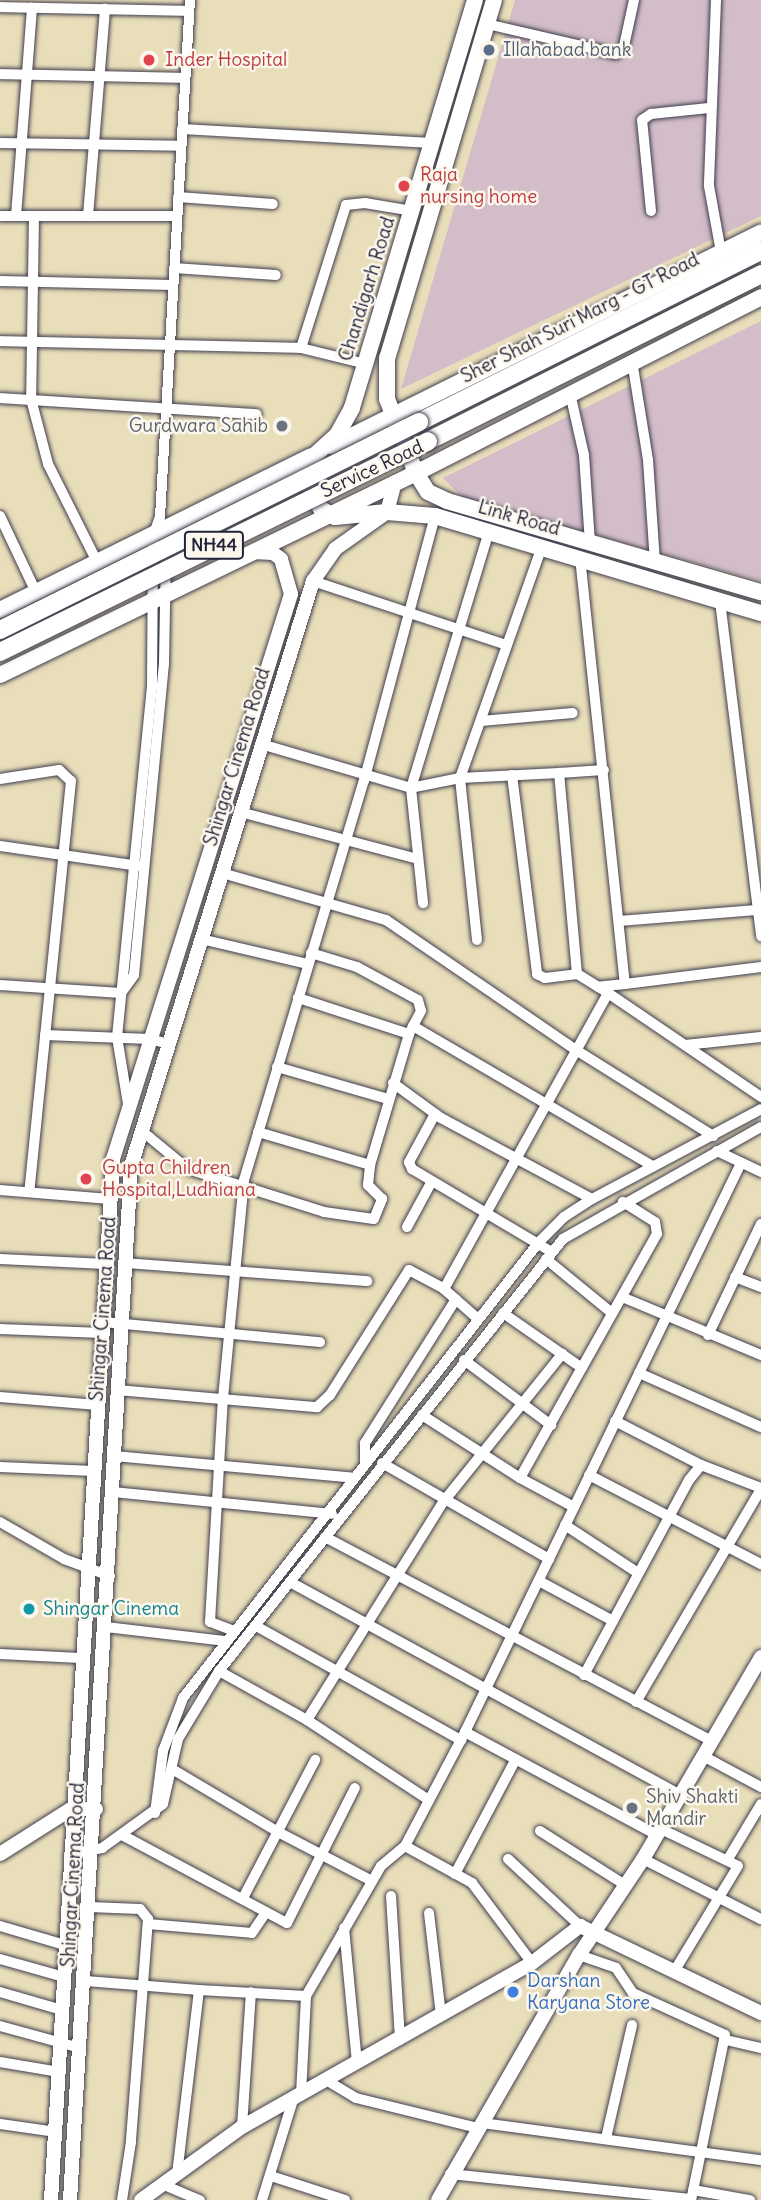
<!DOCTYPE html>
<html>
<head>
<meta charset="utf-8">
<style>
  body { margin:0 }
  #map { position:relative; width:761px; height:2200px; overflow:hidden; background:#e9deba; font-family:Delius,sans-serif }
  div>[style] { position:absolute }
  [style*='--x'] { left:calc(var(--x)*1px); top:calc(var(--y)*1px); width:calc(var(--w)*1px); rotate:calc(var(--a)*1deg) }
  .industrial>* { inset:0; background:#d2bdc8 }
  .roads { filter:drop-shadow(0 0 2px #403e4e) drop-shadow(0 0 2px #403e4e) }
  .street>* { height:10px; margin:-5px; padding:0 5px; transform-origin:5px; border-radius:5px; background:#fff }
  .secondary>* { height:14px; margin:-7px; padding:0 7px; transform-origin:7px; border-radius:7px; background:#fff }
  .primary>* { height:16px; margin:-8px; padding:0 8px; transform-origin:8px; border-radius:8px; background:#fff }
  .highway>* { height:18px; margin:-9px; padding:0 9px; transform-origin:9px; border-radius:9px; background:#fff }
  .bridges { filter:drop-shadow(0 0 2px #403e4e) drop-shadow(0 0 2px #403e4e) }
  .highway-bridge>* { height:18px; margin:-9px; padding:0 9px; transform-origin:9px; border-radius:9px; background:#fff }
  .dots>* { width:19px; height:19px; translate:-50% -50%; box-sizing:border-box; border:4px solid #fbf7ec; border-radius:50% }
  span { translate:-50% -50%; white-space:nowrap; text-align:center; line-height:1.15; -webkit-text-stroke:5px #fbf7ec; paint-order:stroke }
  .shield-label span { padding:2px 5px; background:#fbf7ec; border:2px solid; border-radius:5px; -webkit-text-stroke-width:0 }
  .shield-label { font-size:18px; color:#22223b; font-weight:700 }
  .service-label { font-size:19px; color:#4e5e75 }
  .left { translate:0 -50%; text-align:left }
  .health-label { font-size:19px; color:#be3a42 }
  .street-label { font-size:19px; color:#22223b }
  .worship-label { font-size:19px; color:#5b616d }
  .right { translate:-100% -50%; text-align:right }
  .culture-label { font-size:19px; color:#0d838f }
  .shop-label { font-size:19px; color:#366cbe }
</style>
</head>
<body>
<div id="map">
  <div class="industrial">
    <div style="clip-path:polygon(515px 0,761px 0,761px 216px,401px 389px)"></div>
    <div style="clip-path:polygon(761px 321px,761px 581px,463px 498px,443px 478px)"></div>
  </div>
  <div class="roads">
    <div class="street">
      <div style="--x:716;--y:0;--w:186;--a:92.2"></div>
      <div style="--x:709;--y:186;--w:67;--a:79.7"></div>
      <div style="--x:0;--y:7;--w:189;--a:1.2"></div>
      <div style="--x:487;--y:24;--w:132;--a:13.1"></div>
      <div style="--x:616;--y:54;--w:11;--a:-45"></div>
      <div style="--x:624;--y:46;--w:47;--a:-77.7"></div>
      <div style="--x:0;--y:74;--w:185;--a:1.2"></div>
      <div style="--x:182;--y:129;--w:250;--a:3.2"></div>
      <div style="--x:0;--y:143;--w:181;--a:0.9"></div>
      <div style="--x:178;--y:197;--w:95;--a:4.2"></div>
      <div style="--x:651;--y:211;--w:91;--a:-95.6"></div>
      <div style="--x:642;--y:120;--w:11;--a:-34"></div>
      <div style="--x:651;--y:114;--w:58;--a:-5.9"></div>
      <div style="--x:0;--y:216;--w:34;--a:0"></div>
      <div style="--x:34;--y:216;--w:183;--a:90.9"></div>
      <div style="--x:31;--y:399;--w:67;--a:75.3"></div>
      <div style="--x:48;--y:464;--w:110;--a:63.4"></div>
      <div style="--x:16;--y:216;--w:209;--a:-85.6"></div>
      <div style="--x:34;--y:216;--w:143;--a:0"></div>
      <div style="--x:88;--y:216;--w:208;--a:-85.3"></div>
      <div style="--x:174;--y:268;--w:102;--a:3.9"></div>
      <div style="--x:0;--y:281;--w:173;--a:1.3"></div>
      <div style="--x:0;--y:341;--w:301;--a:1.3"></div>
      <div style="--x:301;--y:348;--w:150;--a:-72.5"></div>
      <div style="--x:346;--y:205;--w:19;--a:-6"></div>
      <div style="--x:365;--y:203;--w:49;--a:9.5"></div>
      <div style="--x:301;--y:348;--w:67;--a:13.8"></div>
      <div style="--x:632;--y:361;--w:100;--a:80.8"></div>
      <div style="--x:648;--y:460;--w:102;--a:86.1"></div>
      <div style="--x:570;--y:393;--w:64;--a:77.3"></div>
      <div style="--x:584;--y:455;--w:88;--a:86.1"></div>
      <div style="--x:0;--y:398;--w:257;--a:3.6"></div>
      <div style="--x:0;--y:516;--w:84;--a:64.7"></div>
      <div style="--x:580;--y:557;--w:429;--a:84"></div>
      <div style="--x:625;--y:984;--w:27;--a:174"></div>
      <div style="--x:313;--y:581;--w:204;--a:18.3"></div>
      <div style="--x:720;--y:601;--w:338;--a:83"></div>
      <div style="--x:481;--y:721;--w:92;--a:-5"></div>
      <div style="--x:261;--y:744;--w:156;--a:16.3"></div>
      <div style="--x:411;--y:788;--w:116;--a:84"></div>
      <div style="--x:559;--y:773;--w:45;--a:-3.8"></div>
      <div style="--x:512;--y:775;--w:201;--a:82.8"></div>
      <div style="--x:537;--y:974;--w:9;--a:27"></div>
      <div style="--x:545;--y:978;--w:32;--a:-7"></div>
      <div style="--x:0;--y:779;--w:60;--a:-8.7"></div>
      <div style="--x:59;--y:770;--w:16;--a:43"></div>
      <div style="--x:71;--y:781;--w:413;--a:95.8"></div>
      <div style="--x:240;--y:812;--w:184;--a:14.8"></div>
      <div style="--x:0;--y:846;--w:139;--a:8.2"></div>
      <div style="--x:222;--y:873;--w:171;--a:16"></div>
      <div style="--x:386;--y:920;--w:230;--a:34.4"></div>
      <div style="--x:576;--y:1050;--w:162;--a:32.1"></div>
      <div style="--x:619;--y:921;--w:138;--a:-4.6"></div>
      <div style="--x:201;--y:939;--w:110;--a:13.2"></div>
      <div style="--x:477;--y:940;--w:163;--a:-96"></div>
      <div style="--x:460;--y:778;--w:246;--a:-70.5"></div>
      <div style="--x:311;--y:953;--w:48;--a:16.9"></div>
      <div style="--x:357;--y:967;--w:69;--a:28.4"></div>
      <div style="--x:418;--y:1000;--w:11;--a:75"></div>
      <div style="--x:421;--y:1011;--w:17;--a:118"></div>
      <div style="--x:625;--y:984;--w:137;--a:-7.1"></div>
      <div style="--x:0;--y:985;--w:121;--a:3.8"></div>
      <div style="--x:121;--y:993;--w:22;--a:-54"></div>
      <div style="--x:134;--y:975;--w:312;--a:-84.5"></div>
      <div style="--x:164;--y:664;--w:117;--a:-89"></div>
      <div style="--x:608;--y:993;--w:185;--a:34.2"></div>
      <div style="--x:409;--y:1034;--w:9;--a:-63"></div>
      <div style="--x:413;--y:1026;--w:278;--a:30.3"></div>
      <div style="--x:45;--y:1035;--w:105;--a:2.2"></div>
      <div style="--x:150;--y:1039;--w:20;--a:15"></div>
      <div style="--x:685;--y:1045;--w:76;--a:-6"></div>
      <div style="--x:277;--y:1067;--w:116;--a:16.1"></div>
      <div style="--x:393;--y:1083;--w:59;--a:36.1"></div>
      <div style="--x:441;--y:1118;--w:171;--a:28.2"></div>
      <div style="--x:128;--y:1104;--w:68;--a:-99.3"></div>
      <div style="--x:117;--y:1037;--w:352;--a:-84.3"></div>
      <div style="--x:152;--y:687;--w:151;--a:-89.6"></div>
      <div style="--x:153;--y:536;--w:20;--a:-70"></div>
      <div style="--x:160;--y:517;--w:518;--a:-86.68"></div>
      <div style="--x:435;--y:1114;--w:55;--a:118.4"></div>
      <div style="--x:409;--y:1162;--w:8;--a:67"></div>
      <div style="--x:412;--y:1169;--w:163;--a:30.7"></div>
      <div style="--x:142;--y:1131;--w:60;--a:39.6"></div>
      <div style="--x:188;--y:1169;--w:143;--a:17.5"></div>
      <div style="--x:324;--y:1212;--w:50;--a:8"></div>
      <div style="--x:374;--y:1219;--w:22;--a:-68"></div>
      <div style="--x:382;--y:1199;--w:20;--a:-135"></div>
      <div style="--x:368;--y:1185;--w:20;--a:-84"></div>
      <div style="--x:370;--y:1165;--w:137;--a:-73.4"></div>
      <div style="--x:409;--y:1034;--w:117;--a:-162"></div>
      <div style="--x:258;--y:1132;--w:117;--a:16.4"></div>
      <div style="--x:717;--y:1151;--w:49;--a:25.5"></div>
      <div style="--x:0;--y:1190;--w:110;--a:4.7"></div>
      <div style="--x:407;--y:1227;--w:52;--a:-61.5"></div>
      <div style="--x:0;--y:1259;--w:106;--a:2.7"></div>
      <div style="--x:546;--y:1259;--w:85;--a:39.3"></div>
      <div style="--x:125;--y:1263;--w:243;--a:4.3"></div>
      <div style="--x:735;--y:1277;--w:28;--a:21"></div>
      <div style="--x:622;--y:1297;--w:151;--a:22.6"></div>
      <div style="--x:503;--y:1313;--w:96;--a:34.8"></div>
      <div style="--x:477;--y:1318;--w:44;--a:-138.7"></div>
      <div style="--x:444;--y:1289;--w:338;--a:-61"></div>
      <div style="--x:608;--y:993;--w:36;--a:-148"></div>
      <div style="--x:577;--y:974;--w:202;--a:-95.1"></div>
      <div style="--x:559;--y:773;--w:99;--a:177.1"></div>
      <div style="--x:460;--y:778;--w:50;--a:168.5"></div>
      <div style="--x:411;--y:788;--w:269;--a:-73.1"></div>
      <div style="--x:103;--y:1322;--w:218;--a:5.3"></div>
      <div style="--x:0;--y:1329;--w:102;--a:2.2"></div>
      <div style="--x:708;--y:1335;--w:123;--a:-64.5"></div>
      <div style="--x:464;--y:1360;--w:109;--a:36.8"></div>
      <div style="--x:639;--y:1373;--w:133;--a:23.9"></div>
      <div style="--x:117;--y:1390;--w:201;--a:4.9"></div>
      <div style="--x:317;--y:1407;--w:18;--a:-43"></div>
      <div style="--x:330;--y:1395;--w:148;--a:-57.7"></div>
      <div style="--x:409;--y:1270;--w:40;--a:28"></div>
      <div style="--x:0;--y:1397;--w:98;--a:4.7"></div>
      <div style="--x:422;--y:1415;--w:117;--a:32.7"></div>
      <div style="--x:615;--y:1421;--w:97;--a:27.1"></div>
      <div style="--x:701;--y:1465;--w:64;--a:21"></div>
      <div style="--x:114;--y:1456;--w:241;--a:5.2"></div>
      <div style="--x:365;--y:1461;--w:18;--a:-90"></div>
      <div style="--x:365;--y:1443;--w:170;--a:-57.7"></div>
      <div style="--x:382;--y:1463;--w:193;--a:29.9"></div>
      <div style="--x:0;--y:1467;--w:94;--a:2.4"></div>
      <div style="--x:589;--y:1475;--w:194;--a:27.4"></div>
      <div style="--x:113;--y:1492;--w:220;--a:5.7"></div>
      <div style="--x:574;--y:1507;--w:61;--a:-151.8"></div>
      <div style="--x:520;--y:1478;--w:280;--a:-60.7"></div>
      <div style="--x:657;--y:1234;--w:12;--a:-99"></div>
      <div style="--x:655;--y:1222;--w:38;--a:-148"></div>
      <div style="--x:0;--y:1522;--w:74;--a:30"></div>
      <div style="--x:64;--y:1559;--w:49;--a:20.3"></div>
      <div style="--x:565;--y:1525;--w:87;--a:33.3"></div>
      <div style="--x:325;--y:1537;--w:437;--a:27.8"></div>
      <div style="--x:539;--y:1581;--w:84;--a:28.4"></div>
      <div style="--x:290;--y:1582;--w:444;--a:28.6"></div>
      <div style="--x:256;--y:1626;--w:235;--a:29.1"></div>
      <div style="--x:106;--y:1627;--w:121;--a:6.7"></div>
      <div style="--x:234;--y:1631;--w:26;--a:-159"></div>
      <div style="--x:210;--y:1622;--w:224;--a:-86.7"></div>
      <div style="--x:223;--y:1398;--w:219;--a:-84.5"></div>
      <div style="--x:244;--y:1180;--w:417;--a:-73.3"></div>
      <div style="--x:364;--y:781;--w:274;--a:-75"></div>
      <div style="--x:0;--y:1654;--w:80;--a:2.9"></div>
      <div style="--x:219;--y:1671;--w:101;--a:29.1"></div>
      <div style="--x:307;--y:1720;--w:146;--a:33.3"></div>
      <div style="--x:584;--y:1675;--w:221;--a:-61.7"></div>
      <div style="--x:689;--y:1480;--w:19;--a:-51"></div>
      <div style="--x:636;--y:1702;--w:247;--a:-59.6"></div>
      <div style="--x:307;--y:1720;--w:258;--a:-58"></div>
      <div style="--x:444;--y:1501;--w:189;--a:-51.2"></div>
      <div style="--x:465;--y:1732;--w:632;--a:-64.12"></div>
      <div style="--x:703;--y:1756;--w:66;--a:28.1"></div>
      <div style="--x:172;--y:1769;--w:123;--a:30.7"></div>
      <div style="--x:278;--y:1832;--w:106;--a:27.5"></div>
      <div style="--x:155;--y:1813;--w:63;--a:-82.6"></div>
      <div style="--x:163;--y:1751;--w:57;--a:-69.3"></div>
      <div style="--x:183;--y:1698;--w:579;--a:-52.02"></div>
      <div style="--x:539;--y:1242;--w:35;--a:-45"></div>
      <div style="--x:564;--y:1217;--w:33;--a:-33"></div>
      <div style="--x:592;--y:1199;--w:191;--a:-28"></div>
      <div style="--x:661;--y:1829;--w:85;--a:25.7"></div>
      <div style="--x:738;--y:1866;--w:122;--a:121.2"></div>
      <div style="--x:540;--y:1831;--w:101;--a:32.4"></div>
      <div style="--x:122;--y:1835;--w:187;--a:28.1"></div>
      <div style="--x:287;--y:1923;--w:151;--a:-63.3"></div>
      <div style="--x:405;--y:1846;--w:77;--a:28.9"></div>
      <div style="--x:472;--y:1883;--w:100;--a:53.1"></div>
      <div style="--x:69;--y:1854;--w:34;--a:-10"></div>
      <div style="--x:102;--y:1848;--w:75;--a:-35.8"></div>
      <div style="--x:163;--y:1804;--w:67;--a:-77"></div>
      <div style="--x:178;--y:1739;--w:79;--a:-58.9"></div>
      <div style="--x:219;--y:1671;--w:552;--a:-51.47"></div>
      <div style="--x:563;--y:1239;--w:227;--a:-29.5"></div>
      <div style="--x:508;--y:1859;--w:98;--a:42.9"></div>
      <div style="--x:643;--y:1859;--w:132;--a:27"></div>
      <div style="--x:728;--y:1859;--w:64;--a:-59"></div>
      <div style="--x:455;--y:1874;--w:130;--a:-62.1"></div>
      <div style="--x:391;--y:1896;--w:144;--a:86.4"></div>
      <div style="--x:243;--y:1898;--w:156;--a:-62.4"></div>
      <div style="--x:89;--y:1907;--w:51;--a:2.2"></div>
      <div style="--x:140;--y:1909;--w:13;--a:51"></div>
      <div style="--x:148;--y:1919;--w:224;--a:94.4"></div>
      <div style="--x:131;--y:2142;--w:59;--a:98.8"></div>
      <div style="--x:429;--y:1913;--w:103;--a:83.3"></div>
      <div style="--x:148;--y:1924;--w:104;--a:4.9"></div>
      <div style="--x:252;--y:1933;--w:25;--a:-56"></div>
      <div style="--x:0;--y:1926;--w:68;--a:16.3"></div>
      <div style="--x:344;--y:1928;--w:136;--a:84.5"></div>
      <div style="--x:579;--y:1955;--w:39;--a:19"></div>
      <div style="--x:616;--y:1968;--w:30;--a:56"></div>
      <div style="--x:633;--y:1993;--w:101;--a:24.5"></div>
      <div style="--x:725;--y:2035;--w:168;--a:101.6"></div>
      <div style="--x:0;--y:1959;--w:66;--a:15.7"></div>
      <div style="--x:86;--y:1981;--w:113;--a:4.6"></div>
      <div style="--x:199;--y:1990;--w:186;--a:96.8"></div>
      <div style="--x:199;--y:1990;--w:107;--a:3.2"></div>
      <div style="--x:0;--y:1992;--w:65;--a:16.2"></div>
      <div style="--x:0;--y:2026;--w:83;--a:15.4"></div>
      <div style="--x:726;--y:2040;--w:36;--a:13"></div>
      <div style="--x:0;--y:2062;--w:60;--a:9.6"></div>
      <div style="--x:326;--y:2080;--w:35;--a:31"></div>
      <div style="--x:356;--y:2098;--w:126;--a:13.8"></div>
      <div style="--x:301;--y:2095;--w:99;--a:-87.1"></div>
      <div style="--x:306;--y:1996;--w:150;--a:-60"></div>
      <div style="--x:381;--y:1866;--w:31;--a:-40"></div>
      <div style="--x:405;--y:1846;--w:129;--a:-62.2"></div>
      <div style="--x:465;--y:1732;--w:218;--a:28.2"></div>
      <div style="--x:482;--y:2123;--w:281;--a:7.6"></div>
      <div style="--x:0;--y:2124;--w:57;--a:8.1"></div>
      <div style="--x:242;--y:2127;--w:135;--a:-86.2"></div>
      <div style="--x:606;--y:2138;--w:116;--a:-77"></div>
      <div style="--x:450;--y:2174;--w:242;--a:5.9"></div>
      <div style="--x:271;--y:2176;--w:78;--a:18"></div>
      <div style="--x:164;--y:2185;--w:39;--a:23"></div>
      <div style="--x:693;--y:2190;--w:58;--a:10"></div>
      <div style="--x:262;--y:2200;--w:105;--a:-72.8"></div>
    </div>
    <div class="secondary">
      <div style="--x:0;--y:1854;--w:84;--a:-32.4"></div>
      <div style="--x:71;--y:1809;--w:25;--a:0"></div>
      <div style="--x:51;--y:2200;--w:1043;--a:-86.59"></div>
      <div style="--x:113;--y:1159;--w:592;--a:-72.51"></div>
      <div style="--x:291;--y:594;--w:36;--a:-106"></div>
      <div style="--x:281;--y:559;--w:10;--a:-143"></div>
      <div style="--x:273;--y:553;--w:20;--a:-177"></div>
      <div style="--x:70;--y:2200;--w:1036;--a:-86.62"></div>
      <div style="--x:131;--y:1166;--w:613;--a:-72.72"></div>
      <div style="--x:313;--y:581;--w:39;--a:-55"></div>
      <div style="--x:335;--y:549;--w:64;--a:-35.4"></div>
      <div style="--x:387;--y:512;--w:31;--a:-75"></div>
      <div style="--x:141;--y:2200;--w:125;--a:-35.9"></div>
      <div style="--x:242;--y:2127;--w:333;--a:-29.5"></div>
      <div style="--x:532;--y:1963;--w:61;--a:-37.6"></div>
      <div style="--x:580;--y:1926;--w:201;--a:25.7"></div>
      <div style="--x:438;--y:2200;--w:283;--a:-60.1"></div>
      <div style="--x:579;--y:1955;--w:115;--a:-56.3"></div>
      <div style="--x:643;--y:1859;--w:234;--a:-59.7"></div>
    </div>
    <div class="primary">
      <div style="--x:475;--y:0;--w:426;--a:106.8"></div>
      <div style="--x:352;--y:408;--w:31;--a:119"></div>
      <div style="--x:337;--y:435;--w:45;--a:137.7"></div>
      <div style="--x:304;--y:465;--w:17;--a:83"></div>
      <div style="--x:306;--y:482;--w:31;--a:61"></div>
      <div style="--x:321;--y:509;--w:16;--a:30"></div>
      <div style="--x:335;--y:517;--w:52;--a:-5.5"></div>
      <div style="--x:387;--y:512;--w:48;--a:4.8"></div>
      <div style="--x:435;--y:516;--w:340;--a:16.6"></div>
      <div style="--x:494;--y:0;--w:374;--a:106.6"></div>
      <div style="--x:387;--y:358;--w:41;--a:90"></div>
      <div style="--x:387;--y:399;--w:79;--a:68.6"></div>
      <div style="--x:416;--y:473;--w:22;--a:58"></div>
      <div style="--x:428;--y:492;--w:21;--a:25"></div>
      <div style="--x:447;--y:501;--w:327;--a:16.2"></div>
      <div style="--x:331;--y:446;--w:480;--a:-26.4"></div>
      <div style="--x:0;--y:610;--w:347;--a:-26.3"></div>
      <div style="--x:0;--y:675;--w:462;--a:-25.9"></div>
      <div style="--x:416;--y:473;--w:387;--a:-27"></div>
    </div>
    <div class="highway">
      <div style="--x:419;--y:422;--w:382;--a:-26.6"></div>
      <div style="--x:428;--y:441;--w:373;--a:-26.6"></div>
    </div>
  </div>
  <div class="bridges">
    <div class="highway-bridge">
      <div style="--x:0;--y:630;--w:468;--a:-26.4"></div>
      <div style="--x:0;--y:652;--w:477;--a:-26.2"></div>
    </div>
  </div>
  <div class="dots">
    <div style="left:489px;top:50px;background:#5c6f8a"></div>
    <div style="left:149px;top:60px;background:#e0444e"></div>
    <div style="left:404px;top:186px;background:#e0444e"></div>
    <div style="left:282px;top:426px;background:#6b7280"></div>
    <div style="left:86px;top:1179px;background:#e0444e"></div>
    <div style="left:29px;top:1609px;background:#0f9aa8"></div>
    <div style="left:632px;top:1808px;background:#6b7280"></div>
    <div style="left:513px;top:1992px;background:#3f7fe0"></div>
  </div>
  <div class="shield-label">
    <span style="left:214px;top:545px">NH44</span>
  </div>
  <div class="service-label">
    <span class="left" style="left:503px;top:50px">Illahabad bank</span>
  </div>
  <div class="health-label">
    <span class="left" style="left:165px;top:60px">Inder Hospital</span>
    <span class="left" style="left:420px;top:186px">Raja<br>nursing home</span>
    <span class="left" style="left:102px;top:1179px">Gupta Children<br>Hospital,Ludhiana</span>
  </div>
  <div class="street-label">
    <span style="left:367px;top:289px;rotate:-73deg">Chandigarh Road</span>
    <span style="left:580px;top:318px;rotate:-27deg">Sher Shah Suri Marg - GT Road</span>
    <span style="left:372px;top:469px;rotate:-25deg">Service Road</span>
    <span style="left:519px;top:518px;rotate:16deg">Link Road</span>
    <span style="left:237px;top:757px;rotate:-73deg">Shingar Cinema Road</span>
    <span style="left:103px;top:1309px;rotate:-86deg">Shingar Cinema Road</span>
    <span style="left:73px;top:1875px;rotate:-87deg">Shingar Cinema Road</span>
  </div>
  <div class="worship-label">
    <span class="right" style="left:268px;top:426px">Gurdwara Sahib</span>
    <span class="left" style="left:646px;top:1808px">Shiv Shakti<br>Mandir</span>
  </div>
  <div class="culture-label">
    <span class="left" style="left:43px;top:1609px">Shingar Cinema</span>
  </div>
  <div class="shop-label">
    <span class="left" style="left:527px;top:1992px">Darshan<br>Karyana Store</span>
  </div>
</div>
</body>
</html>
